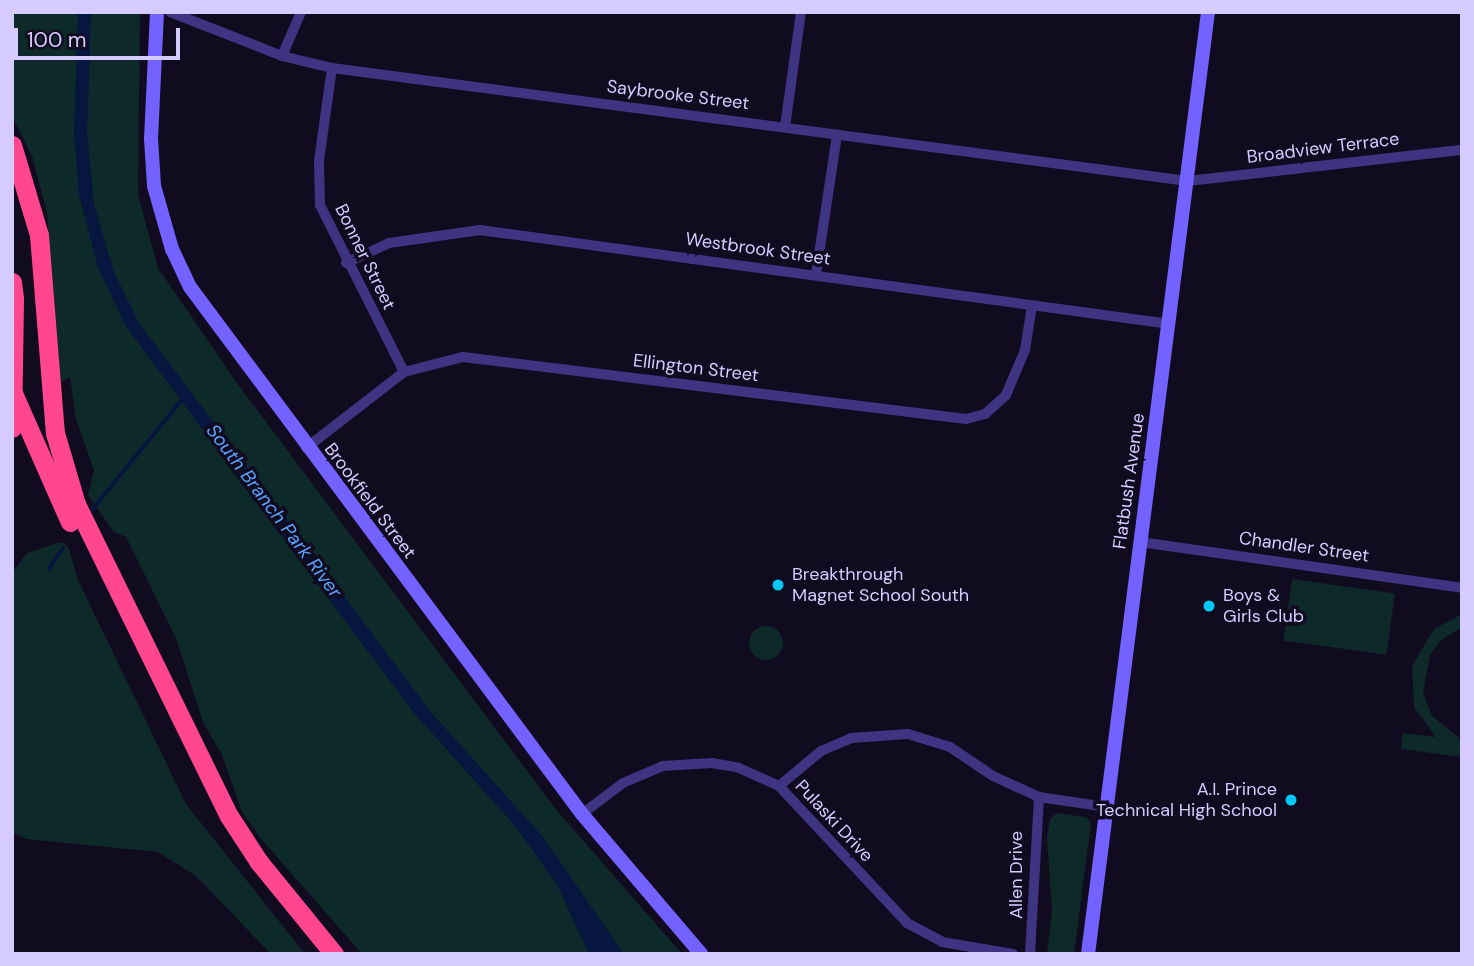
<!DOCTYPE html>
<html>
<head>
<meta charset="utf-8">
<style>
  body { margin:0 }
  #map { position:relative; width:1474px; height:966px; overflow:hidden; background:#110b20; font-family:"DM Sans",sans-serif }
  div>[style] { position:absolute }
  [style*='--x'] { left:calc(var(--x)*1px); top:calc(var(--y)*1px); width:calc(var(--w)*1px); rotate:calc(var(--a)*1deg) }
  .green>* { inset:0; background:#0e292a; transform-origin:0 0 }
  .round { border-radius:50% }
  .water>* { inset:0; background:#06163e }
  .stream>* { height:3.5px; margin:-1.75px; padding:0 1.75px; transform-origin:1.75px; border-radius:1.75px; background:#06163e }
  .street>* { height:10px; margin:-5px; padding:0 5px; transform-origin:5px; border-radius:5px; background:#3e3482 }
  .secondary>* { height:14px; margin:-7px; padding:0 7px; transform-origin:7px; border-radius:7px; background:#7362ff }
  .highway>* { height:19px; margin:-9.5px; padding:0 9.5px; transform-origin:9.5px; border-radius:9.5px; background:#ff468e }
  .highway-bridge>* { height:19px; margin:-9.5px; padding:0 9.5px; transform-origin:9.5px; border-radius:9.5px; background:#ff468e }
  .dots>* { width:19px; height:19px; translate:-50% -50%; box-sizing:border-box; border:4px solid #110b20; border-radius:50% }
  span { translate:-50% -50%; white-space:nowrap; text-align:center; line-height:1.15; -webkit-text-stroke:7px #110b20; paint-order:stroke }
  .street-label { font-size:18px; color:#d5cbff }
  .poi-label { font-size:18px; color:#d5cbff }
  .left { translate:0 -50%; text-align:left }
  .right { translate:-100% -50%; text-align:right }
  .water-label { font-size:19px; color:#59a3ff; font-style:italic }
  .frame { position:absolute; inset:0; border:14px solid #d5cbff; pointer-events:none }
  .scale { position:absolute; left:14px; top:28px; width:166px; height:32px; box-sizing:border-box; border:4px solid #d5cbff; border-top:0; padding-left:9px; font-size:21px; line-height:24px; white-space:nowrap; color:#d5cbff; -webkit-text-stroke:5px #110b20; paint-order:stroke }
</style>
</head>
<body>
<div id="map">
  <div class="green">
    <div style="clip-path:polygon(12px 12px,140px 12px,138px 195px,158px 268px,237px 383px,554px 807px,682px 954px,362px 954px,262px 840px,242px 812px,222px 755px,203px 722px,176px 638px,126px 537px,114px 532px,88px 495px,94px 470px,76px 419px,70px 377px,61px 382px,47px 213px,32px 156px,12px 116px)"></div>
    <div style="clip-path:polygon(57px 543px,65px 543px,69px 549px,77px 578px,186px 804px,305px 954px,271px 954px,196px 876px,158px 852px,26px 839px,12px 832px,12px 573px,27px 553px)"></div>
    <div style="left:1292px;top:579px;width:104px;height:62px;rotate:8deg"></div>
    <div style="clip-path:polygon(1462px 614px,1462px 627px,1440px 641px,1430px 655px,1423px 693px,1432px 716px,1462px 740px,1462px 757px,1401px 749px,1403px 733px,1436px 737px,1414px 707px,1412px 666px,1434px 629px)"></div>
    <div class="round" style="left:749px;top:626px;width:34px;height:34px"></div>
    <div style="clip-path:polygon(1057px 813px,1086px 817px,1091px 823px,1074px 954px,1047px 954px,1052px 911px,1047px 837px,1050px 819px)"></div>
  </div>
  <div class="water">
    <div style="clip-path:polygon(78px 12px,91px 12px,87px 134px,94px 204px,114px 272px,139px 323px,430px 711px,543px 837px,624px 954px,589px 954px,557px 885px,516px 827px,414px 713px,127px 328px,98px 268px,79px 194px,74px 133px)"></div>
  </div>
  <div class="stream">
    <div style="--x:92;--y:510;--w:141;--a:-50.8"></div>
    <div style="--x:49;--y:569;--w:25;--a:-56"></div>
  </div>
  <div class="street">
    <div style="--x:170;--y:12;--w:120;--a:21.4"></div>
    <div style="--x:282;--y:56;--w:51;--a:13.5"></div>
    <div style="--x:332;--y:68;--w:863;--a:7.52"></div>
    <div style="--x:1188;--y:181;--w:276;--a:-6.5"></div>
    <div style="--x:282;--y:56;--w:48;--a:-66.6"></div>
    <div style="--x:332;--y:68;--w:94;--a:98"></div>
    <div style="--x:319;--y:161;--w:44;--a:88.7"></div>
    <div style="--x:320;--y:205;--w:187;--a:63.3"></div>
    <div style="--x:785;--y:127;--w:116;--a:-82.1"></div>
    <div style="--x:346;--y:263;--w:47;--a:-24.9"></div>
    <div style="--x:389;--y:243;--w:92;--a:-8.1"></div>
    <div style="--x:480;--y:230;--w:696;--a:7.76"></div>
    <div style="--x:816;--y:274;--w:141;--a:-81.4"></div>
    <div style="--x:306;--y:448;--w:124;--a:-37.8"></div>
    <div style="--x:404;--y:372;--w:61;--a:-14.3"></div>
    <div style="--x:463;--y:357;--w:507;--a:7.03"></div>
    <div style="--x:966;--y:419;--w:20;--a:-15"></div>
    <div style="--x:985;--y:414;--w:28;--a:-42"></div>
    <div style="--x:1006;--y:395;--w:49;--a:-67.1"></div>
    <div style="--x:1025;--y:350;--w:45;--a:-81"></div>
    <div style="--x:1140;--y:542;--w:325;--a:8.1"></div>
    <div style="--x:779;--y:786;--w:55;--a:-39.8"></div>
    <div style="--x:821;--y:751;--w:33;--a:-23"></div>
    <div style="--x:851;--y:738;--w:57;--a:-4"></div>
    <div style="--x:908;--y:734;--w:44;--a:17.2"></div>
    <div style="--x:950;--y:747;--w:52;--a:34"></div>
    <div style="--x:993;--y:776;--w:51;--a:24.5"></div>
    <div style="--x:1039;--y:797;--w:69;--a:8.4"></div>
    <div style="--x:582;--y:814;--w:51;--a:-37.1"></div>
    <div style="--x:623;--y:783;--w:43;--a:-23"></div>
    <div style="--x:663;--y:766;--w:49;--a:-3.5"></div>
    <div style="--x:712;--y:763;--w:27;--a:10"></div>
    <div style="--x:739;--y:768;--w:44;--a:24.2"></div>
    <div style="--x:779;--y:786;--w:187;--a:46.9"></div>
    <div style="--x:907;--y:923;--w:40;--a:28"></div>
    <div style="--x:942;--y:942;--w:72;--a:9.6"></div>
    <div style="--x:1030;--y:954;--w:157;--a:-86.7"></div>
  </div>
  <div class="secondary">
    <div style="--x:157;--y:12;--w:127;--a:92.7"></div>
    <div style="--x:151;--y:139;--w:47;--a:86.3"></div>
    <div style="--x:154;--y:186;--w:66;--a:74.1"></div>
    <div style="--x:172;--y:249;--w:42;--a:64.7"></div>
    <div style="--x:190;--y:287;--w:657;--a:53.36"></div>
    <div style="--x:582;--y:814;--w:184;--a:49.6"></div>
    <div style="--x:1088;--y:954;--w:950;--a:-82.74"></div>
  </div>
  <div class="highway">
    <div style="--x:12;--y:145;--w:94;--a:73.3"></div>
    <div style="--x:39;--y:235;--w:199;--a:85.4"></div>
    <div style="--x:55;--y:433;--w:74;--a:73.5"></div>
    <div style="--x:76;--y:504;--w:347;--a:63.9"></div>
    <div style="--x:229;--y:816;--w:55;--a:56.9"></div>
    <div style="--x:259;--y:862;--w:119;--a:50.8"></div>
    <div style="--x:12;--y:282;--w:16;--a:83"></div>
    <div style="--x:13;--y:393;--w:141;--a:66.2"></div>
  </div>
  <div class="highway-bridge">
    <div style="--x:12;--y:428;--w:130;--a:-89.1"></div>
  </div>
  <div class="dots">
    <div style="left:778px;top:585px;background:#00c8f6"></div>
    <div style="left:1209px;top:606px;background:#00c8f6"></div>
    <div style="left:1291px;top:800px;background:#00c8f6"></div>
  </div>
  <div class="street-label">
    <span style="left:678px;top:95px;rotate:7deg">Saybrooke Street</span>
    <span style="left:1323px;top:148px;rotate:-7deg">Broadview Terrace</span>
    <span style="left:758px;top:249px;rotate:8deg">Westbrook Street</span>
    <span style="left:365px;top:257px;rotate:64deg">Bonner Street</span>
    <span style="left:696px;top:368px;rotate:7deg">Ellington Street</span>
    <span style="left:1129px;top:481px;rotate:-82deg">Flatbush Avenue</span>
    <span style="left:370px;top:501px;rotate:53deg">Brookfield Street</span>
    <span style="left:1304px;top:547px;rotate:8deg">Chandler Street</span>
    <span style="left:834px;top:821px;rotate:47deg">Pulaski Drive</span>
    <span style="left:1016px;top:875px;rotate:-90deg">Allen Drive</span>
  </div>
  <div class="poi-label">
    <span class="left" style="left:792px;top:585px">Breakthrough<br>Magnet School South</span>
    <span class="left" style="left:1223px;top:606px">Boys &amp;<br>Girls Club</span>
    <span class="right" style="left:1277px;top:800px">A.I. Prince<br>Technical High School</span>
  </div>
  <div class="water-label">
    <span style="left:274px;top:511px;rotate:53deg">South Branch Park River</span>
  </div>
  <div class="frame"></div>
  <div class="scale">100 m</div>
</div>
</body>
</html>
